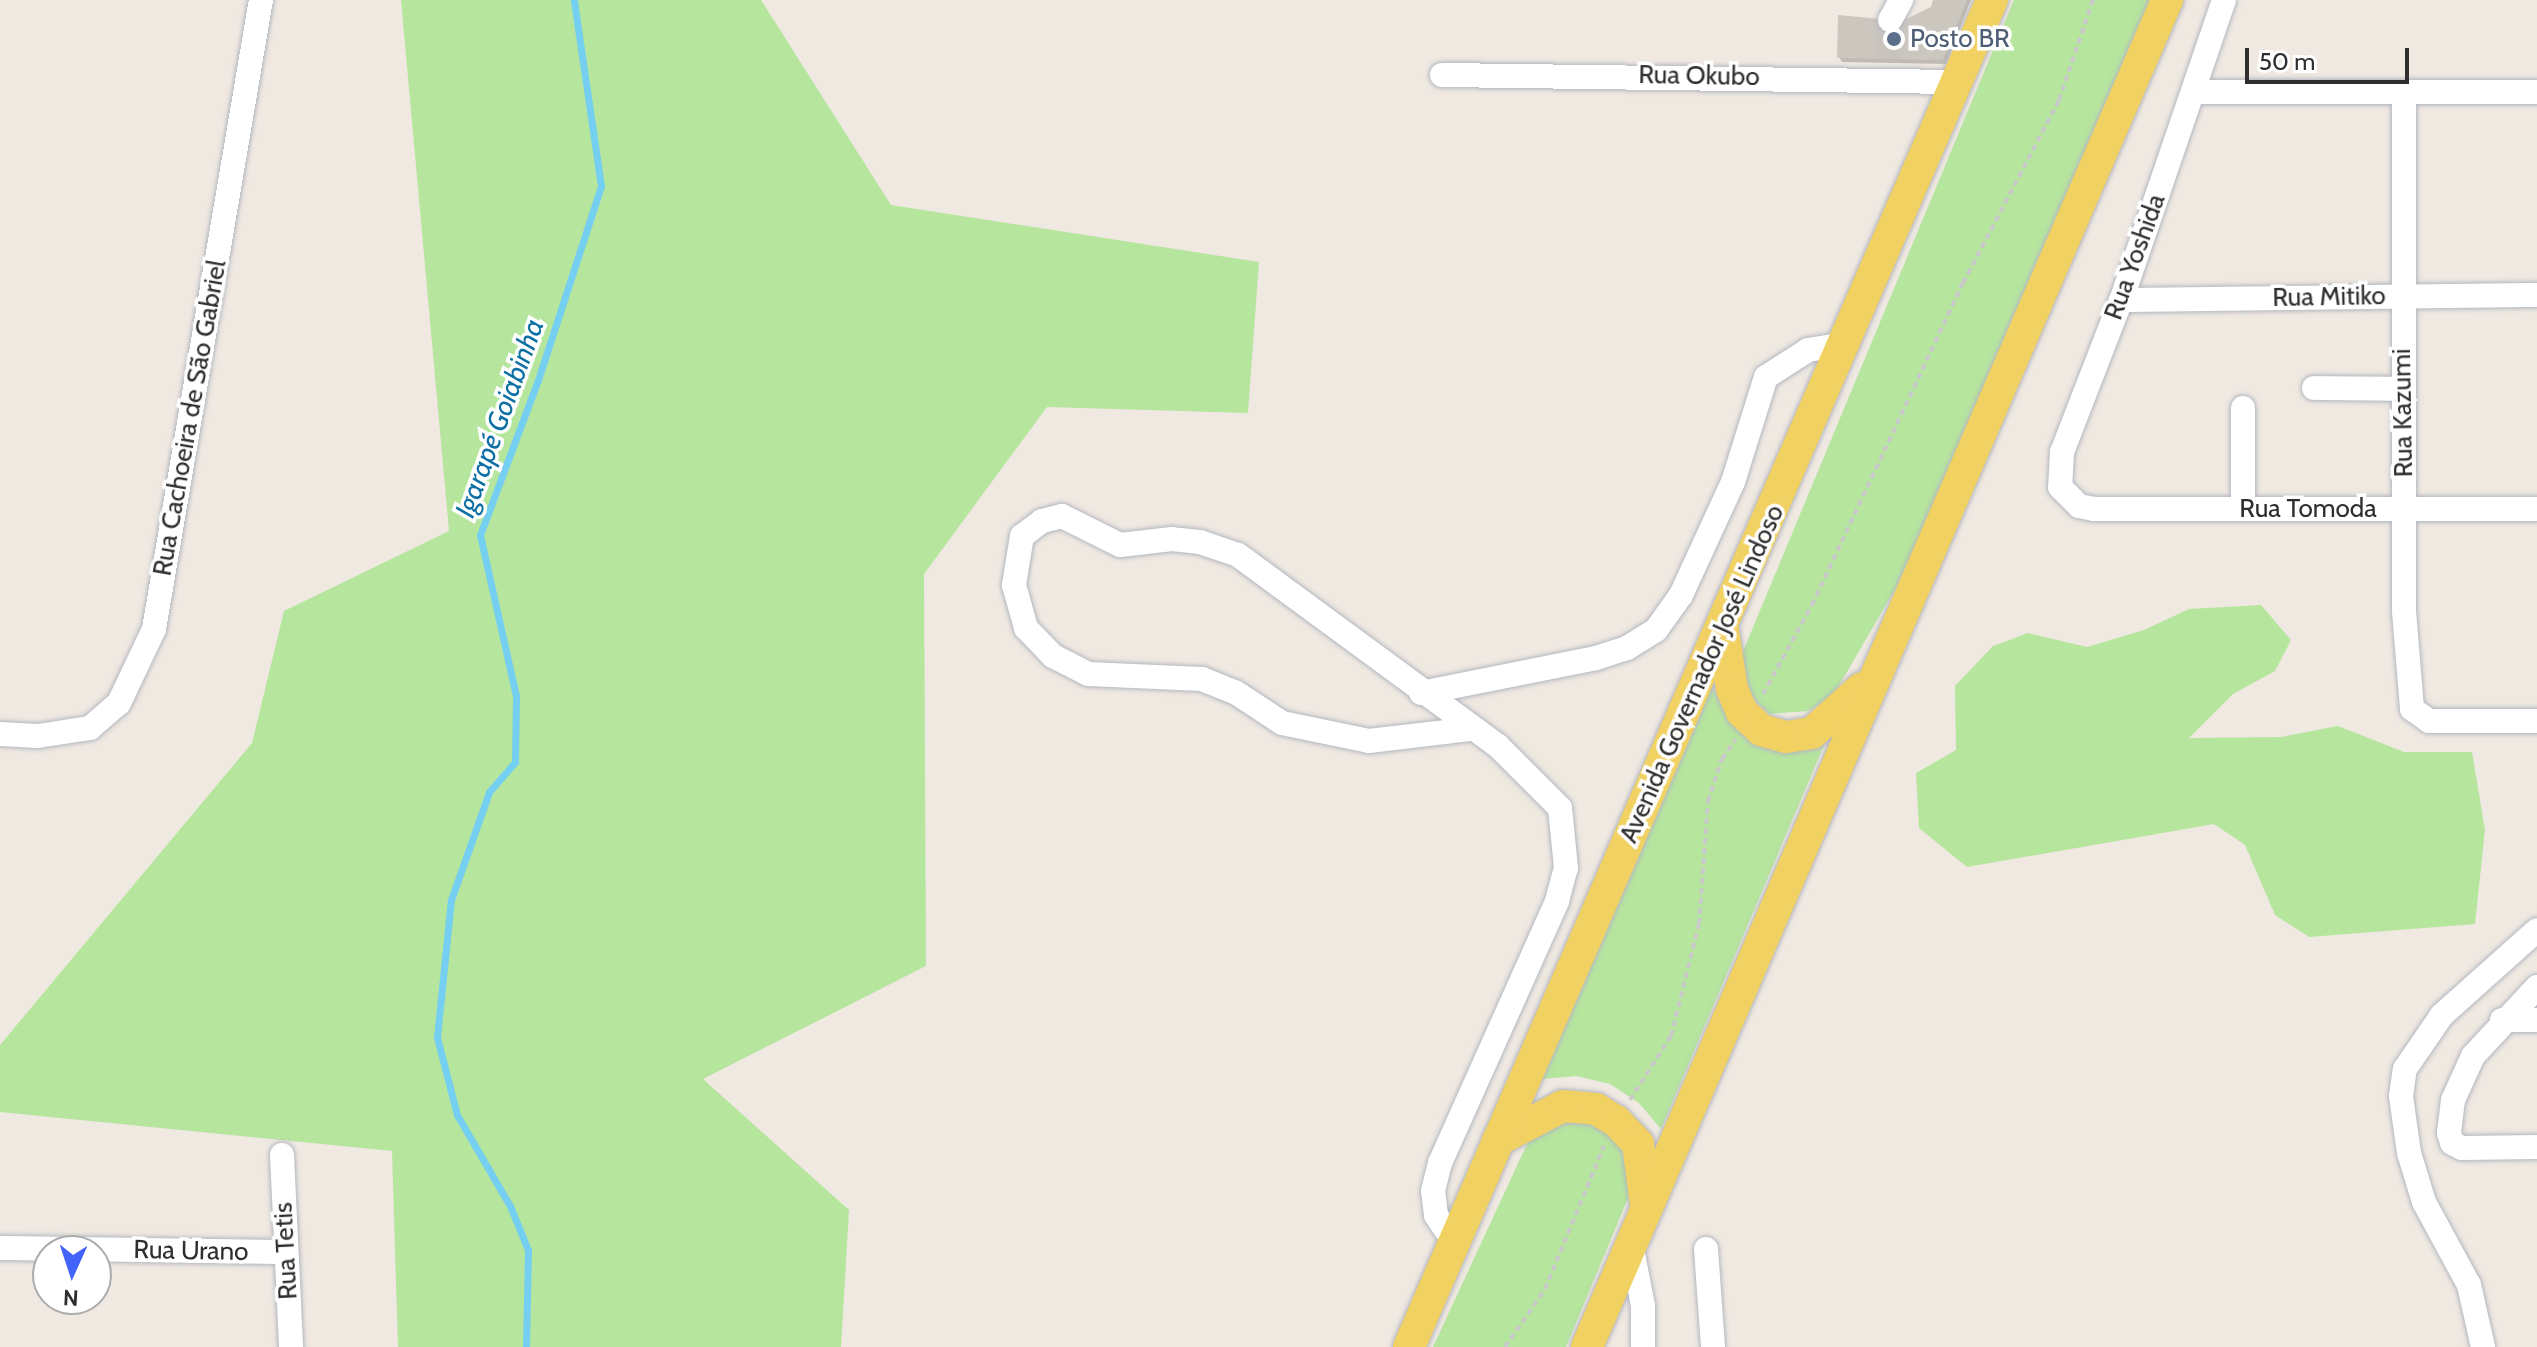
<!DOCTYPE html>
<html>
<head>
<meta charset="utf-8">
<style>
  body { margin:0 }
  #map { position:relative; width:2537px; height:1347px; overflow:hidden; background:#efe9e1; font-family:Cabin,sans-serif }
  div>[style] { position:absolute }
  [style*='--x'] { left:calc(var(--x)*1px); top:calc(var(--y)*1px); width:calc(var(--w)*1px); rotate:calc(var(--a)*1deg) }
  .green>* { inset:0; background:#b6e59e }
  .shadow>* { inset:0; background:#0003 }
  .stream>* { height:7px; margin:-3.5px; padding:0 3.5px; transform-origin:3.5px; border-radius:3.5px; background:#75cff0 }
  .building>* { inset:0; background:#cbc7bf }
  .minor-tunnel>* { height:24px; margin-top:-12px; transform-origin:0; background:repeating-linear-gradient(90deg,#c8c4bd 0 24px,transparent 0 36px) }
  .path>* { height:4px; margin-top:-2px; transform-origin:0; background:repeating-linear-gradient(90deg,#c9c9c9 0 6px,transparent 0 10px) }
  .roads { filter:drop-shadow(0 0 2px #b4b7c1) drop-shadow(0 0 2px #b4b7c1) }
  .minor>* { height:24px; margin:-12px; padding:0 12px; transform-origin:12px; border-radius:12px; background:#fff }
  .major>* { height:32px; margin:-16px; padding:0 16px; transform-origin:16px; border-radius:16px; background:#f2d163 }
  .dots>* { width:22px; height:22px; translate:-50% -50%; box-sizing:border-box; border:4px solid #fff; border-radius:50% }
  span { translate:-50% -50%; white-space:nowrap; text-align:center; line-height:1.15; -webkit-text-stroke:7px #fff; paint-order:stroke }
  .service-label { font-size:26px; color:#4e5e75 }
  .left { translate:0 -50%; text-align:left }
  .street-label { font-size:26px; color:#2e2e2e }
  .water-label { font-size:28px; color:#0d6fa3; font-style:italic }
  .north { position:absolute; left:32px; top:1235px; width:80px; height:80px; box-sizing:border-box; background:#fff; border:2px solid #ababab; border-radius:50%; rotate:183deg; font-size:22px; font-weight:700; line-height:32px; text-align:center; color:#2e2e2e }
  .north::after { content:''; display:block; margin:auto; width:28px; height:36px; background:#4264fb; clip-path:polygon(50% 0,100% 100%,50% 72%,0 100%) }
  .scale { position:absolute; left:2245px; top:48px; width:164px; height:36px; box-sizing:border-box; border:4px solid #2e2e2e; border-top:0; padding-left:10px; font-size:24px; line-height:28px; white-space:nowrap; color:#2e2e2e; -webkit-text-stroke:6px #fff; paint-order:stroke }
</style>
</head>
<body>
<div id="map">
  <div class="green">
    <div style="clip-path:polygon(401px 0,761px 0,891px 205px,1259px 262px,1248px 413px,1047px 407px,924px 574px,926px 966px,703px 1079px,849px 1210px,841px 1347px,398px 1347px,392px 1151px,0 1112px,0 1045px,252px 743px,284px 611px,449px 531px)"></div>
    <div style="clip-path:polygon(2014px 0,2151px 0,1905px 572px,1833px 696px,1808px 711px,1770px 714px,1750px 696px,1741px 661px,1744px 649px)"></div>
    <div style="clip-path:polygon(2261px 605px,2291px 640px,2275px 671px,2233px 694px,2189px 738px,2281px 737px,2338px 726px,2404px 752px,2472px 752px,2485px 830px,2475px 924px,2309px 937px,2275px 915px,2245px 845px,2214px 824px,1967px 867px,1919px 828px,1916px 773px,1956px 750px,1955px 686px,1993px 646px,2028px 633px,2087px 647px,2144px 630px,2189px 609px)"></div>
    <div style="clip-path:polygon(1712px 688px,1737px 727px,1810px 747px,1825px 743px,1661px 1129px,1639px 1103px,1610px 1084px,1577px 1076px,1542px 1079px)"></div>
    <div style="clip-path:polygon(1582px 1117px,1624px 1143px,1631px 1191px,1566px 1347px,1433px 1347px,1527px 1144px,1545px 1126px)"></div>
  </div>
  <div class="shadow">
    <div style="clip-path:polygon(1935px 0,1971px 0,1946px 64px,1842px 62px,1839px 57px,1932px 8px)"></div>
  </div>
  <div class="stream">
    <div style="--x:526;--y:1347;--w:97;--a:-88.8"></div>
    <div style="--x:528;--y:1250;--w:48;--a:-112.2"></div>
    <div style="--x:510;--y:1206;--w:105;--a:-120.2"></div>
    <div style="--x:457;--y:1115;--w:81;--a:-104.4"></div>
    <div style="--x:437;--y:1037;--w:138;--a:-84.2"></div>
    <div style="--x:451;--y:900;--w:114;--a:-70.6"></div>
    <div style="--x:489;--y:792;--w:40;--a:-49"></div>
    <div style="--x:515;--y:762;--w:66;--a:-89.1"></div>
    <div style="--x:516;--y:696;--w:165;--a:-102.6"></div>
    <div style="--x:480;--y:535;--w:165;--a:-69.5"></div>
    <div style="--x:538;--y:380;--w:204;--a:-72"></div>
    <div style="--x:601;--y:186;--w:188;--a:-98.3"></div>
  </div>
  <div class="building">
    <div style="clip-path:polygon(1933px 0,1967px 0,1943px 60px,1837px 58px,1838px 15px,1902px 21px,1931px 7px)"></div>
  </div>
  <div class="minor-tunnel">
    <div style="--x:1888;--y:59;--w:39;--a:-87"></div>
  </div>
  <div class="path">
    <div style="--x:1763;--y:694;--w:102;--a:-61.2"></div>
    <div style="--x:1812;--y:605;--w:356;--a:-64.9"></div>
    <div style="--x:1963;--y:283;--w:207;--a:-62.3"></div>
    <div style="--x:2059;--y:100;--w:106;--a:-71.2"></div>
    <div style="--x:1630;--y:1100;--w:76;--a:-57.4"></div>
    <div style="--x:1671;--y:1036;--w:115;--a:-76"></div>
    <div style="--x:1699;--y:924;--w:123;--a:-85.8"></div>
    <div style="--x:1708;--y:801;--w:44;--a:-71.6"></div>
    <div style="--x:1722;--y:759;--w:24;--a:-55"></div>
    <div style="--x:1505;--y:1347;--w:70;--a:-55.4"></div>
    <div style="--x:1545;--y:1289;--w:155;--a:-67.6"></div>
  </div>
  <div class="roads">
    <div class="minor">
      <div style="--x:2224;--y:0;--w:317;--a:108.9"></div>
      <div style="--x:2121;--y:300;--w:163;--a:111.2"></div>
      <div style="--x:2062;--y:452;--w:35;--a:93"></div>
      <div style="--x:2060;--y:487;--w:27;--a:45"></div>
      <div style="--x:2079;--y:506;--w:15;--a:11"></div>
      <div style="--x:2094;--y:509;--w:443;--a:0"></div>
      <div style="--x:1890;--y:20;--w:23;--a:-61"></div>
      <div style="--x:1442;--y:75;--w:513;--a:0.78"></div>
      <div style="--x:2194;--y:92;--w:343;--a:0"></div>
      <div style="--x:2404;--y:94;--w:517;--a:90"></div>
      <div style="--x:2404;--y:611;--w:98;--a:85.3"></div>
      <div style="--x:2412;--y:709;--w:21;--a:35"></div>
      <div style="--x:2429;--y:721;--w:108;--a:0"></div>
      <div style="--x:2121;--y:300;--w:416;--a:-0.7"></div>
      <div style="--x:2314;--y:388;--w:89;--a:0.6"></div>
      <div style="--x:2243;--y:509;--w:101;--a:-90"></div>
      <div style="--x:1421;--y:693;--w:178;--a:-11.3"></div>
      <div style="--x:1596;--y:658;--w:33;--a:-18"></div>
      <div style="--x:1627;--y:648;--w:34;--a:-32"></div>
      <div style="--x:1656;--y:630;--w:43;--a:-54.5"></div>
      <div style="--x:1681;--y:595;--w:124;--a:-65.3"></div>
      <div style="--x:1733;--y:482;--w:110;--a:-72.6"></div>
      <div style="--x:1766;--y:377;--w:50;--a:-32.7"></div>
      <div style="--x:1808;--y:350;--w:37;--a:-9"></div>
      <div style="--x:0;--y:734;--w:38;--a:3"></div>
      <div style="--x:38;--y:736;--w:53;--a:-8.7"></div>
      <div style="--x:90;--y:728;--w:38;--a:-41"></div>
      <div style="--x:119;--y:703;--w:82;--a:-64.7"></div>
      <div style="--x:154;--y:629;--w:638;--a:-80.35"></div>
      <div style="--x:2537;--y:987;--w:94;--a:132.8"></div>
      <div style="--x:2473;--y:1056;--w:48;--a:114.4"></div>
      <div style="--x:2453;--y:1100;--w:33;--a:97"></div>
      <div style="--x:2449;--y:1133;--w:10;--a:73"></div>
      <div style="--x:2452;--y:1143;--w:11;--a:27"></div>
      <div style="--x:2462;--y:1148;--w:75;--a:-0.8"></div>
      <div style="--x:2502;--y:1020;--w:35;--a:0"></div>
      <div style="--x:282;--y:1155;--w:192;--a:87.3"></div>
      <div style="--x:1454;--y:1242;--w:32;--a:-124"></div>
      <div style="--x:1436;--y:1215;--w:24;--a:-97"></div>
      <div style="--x:1433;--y:1191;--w:29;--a:-76"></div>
      <div style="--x:1440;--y:1163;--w:287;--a:-65.9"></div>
      <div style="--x:1557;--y:901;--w:34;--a:-75"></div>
      <div style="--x:1566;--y:868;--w:60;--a:-95.7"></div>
      <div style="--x:1560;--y:808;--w:88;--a:-135"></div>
      <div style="--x:1498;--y:746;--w:323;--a:-143.7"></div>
      <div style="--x:1238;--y:555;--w:40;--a:-161.1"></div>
      <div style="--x:1200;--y:542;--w:28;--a:-174"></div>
      <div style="--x:1172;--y:539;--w:52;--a:173.4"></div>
      <div style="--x:1120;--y:545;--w:65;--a:-153.4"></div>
      <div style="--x:1062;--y:516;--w:21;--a:166"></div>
      <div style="--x:1042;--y:521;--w:25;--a:143"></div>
      <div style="--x:1022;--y:536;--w:50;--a:99.3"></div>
      <div style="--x:1014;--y:585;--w:45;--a:74.4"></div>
      <div style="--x:1026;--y:628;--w:39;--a:46"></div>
      <div style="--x:1053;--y:656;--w:39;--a:27"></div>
      <div style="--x:1088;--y:674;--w:114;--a:2.5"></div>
      <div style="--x:1202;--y:679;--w:35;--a:22"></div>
      <div style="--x:1235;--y:692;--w:56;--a:33.4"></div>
      <div style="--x:1282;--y:723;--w:89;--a:11.7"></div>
      <div style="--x:1369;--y:741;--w:101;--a:-6.8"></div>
      <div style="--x:1631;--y:1244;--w:63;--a:79"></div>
      <div style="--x:1643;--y:1306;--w:41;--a:90"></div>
      <div style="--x:0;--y:1248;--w:286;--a:0.8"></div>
      <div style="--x:1706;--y:1249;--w:98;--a:85.9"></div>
      <div style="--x:2483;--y:1347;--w:64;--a:-102.7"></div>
      <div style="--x:2469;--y:1285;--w:94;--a:-118.5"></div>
      <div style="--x:2424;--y:1202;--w:51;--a:-107"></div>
      <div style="--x:2409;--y:1153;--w:58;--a:-98"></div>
      <div style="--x:2401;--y:1096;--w:27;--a:-82"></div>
      <div style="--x:2405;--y:1069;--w:65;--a:-55.6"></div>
      <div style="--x:2442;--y:1015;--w:127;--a:-41.8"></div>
    </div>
    <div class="major">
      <div style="--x:1723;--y:631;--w:59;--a:81.2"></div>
      <div style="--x:1732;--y:689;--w:25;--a:67"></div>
      <div style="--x:1742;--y:712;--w:26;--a:43"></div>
      <div style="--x:1761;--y:730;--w:26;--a:16"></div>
      <div style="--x:1786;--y:737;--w:26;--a:-9"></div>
      <div style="--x:1812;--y:733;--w:67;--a:-42"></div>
      <div style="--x:1498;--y:1140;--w:73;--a:-27.6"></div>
      <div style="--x:1563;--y:1106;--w:33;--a:5"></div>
      <div style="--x:1596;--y:1109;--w:23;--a:31"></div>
      <div style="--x:1616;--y:1121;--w:32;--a:46"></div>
      <div style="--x:1638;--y:1144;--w:62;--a:82.5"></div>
      <div style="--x:1409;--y:1347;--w:1468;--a:-66.6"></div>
      <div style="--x:1587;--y:1347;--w:1467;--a:-66.7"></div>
    </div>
  </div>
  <div class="dots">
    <div style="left:1894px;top:39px;background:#5c6f8a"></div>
  </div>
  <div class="service-label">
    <span class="left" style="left:1910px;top:39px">Posto BR</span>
  </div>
  <div class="street-label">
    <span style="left:1699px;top:76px;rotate:1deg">Rua Okubo</span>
    <span style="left:2135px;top:257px;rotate:-70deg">Rua Yoshida</span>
    <span style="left:2329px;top:297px;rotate:-1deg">Rua Mitiko</span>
    <span style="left:2403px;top:413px;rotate:-91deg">Rua Kazumi</span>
    <span style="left:190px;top:418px;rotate:-80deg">Rua Cachoeira de São Gabriel</span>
    <span style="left:2308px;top:509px">Rua Tomoda</span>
    <span style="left:1702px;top:674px;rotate:-66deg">Avenida Governador José Lindoso</span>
    <span style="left:191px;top:1251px;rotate:1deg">Rua Urano</span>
    <span style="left:286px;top:1251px;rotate:-93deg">Rua Tetis</span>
  </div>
  <div class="water-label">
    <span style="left:499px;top:418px;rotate:-70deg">Igarapé Goiabinha</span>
  </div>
  <div class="north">N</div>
  <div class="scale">50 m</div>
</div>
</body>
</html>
